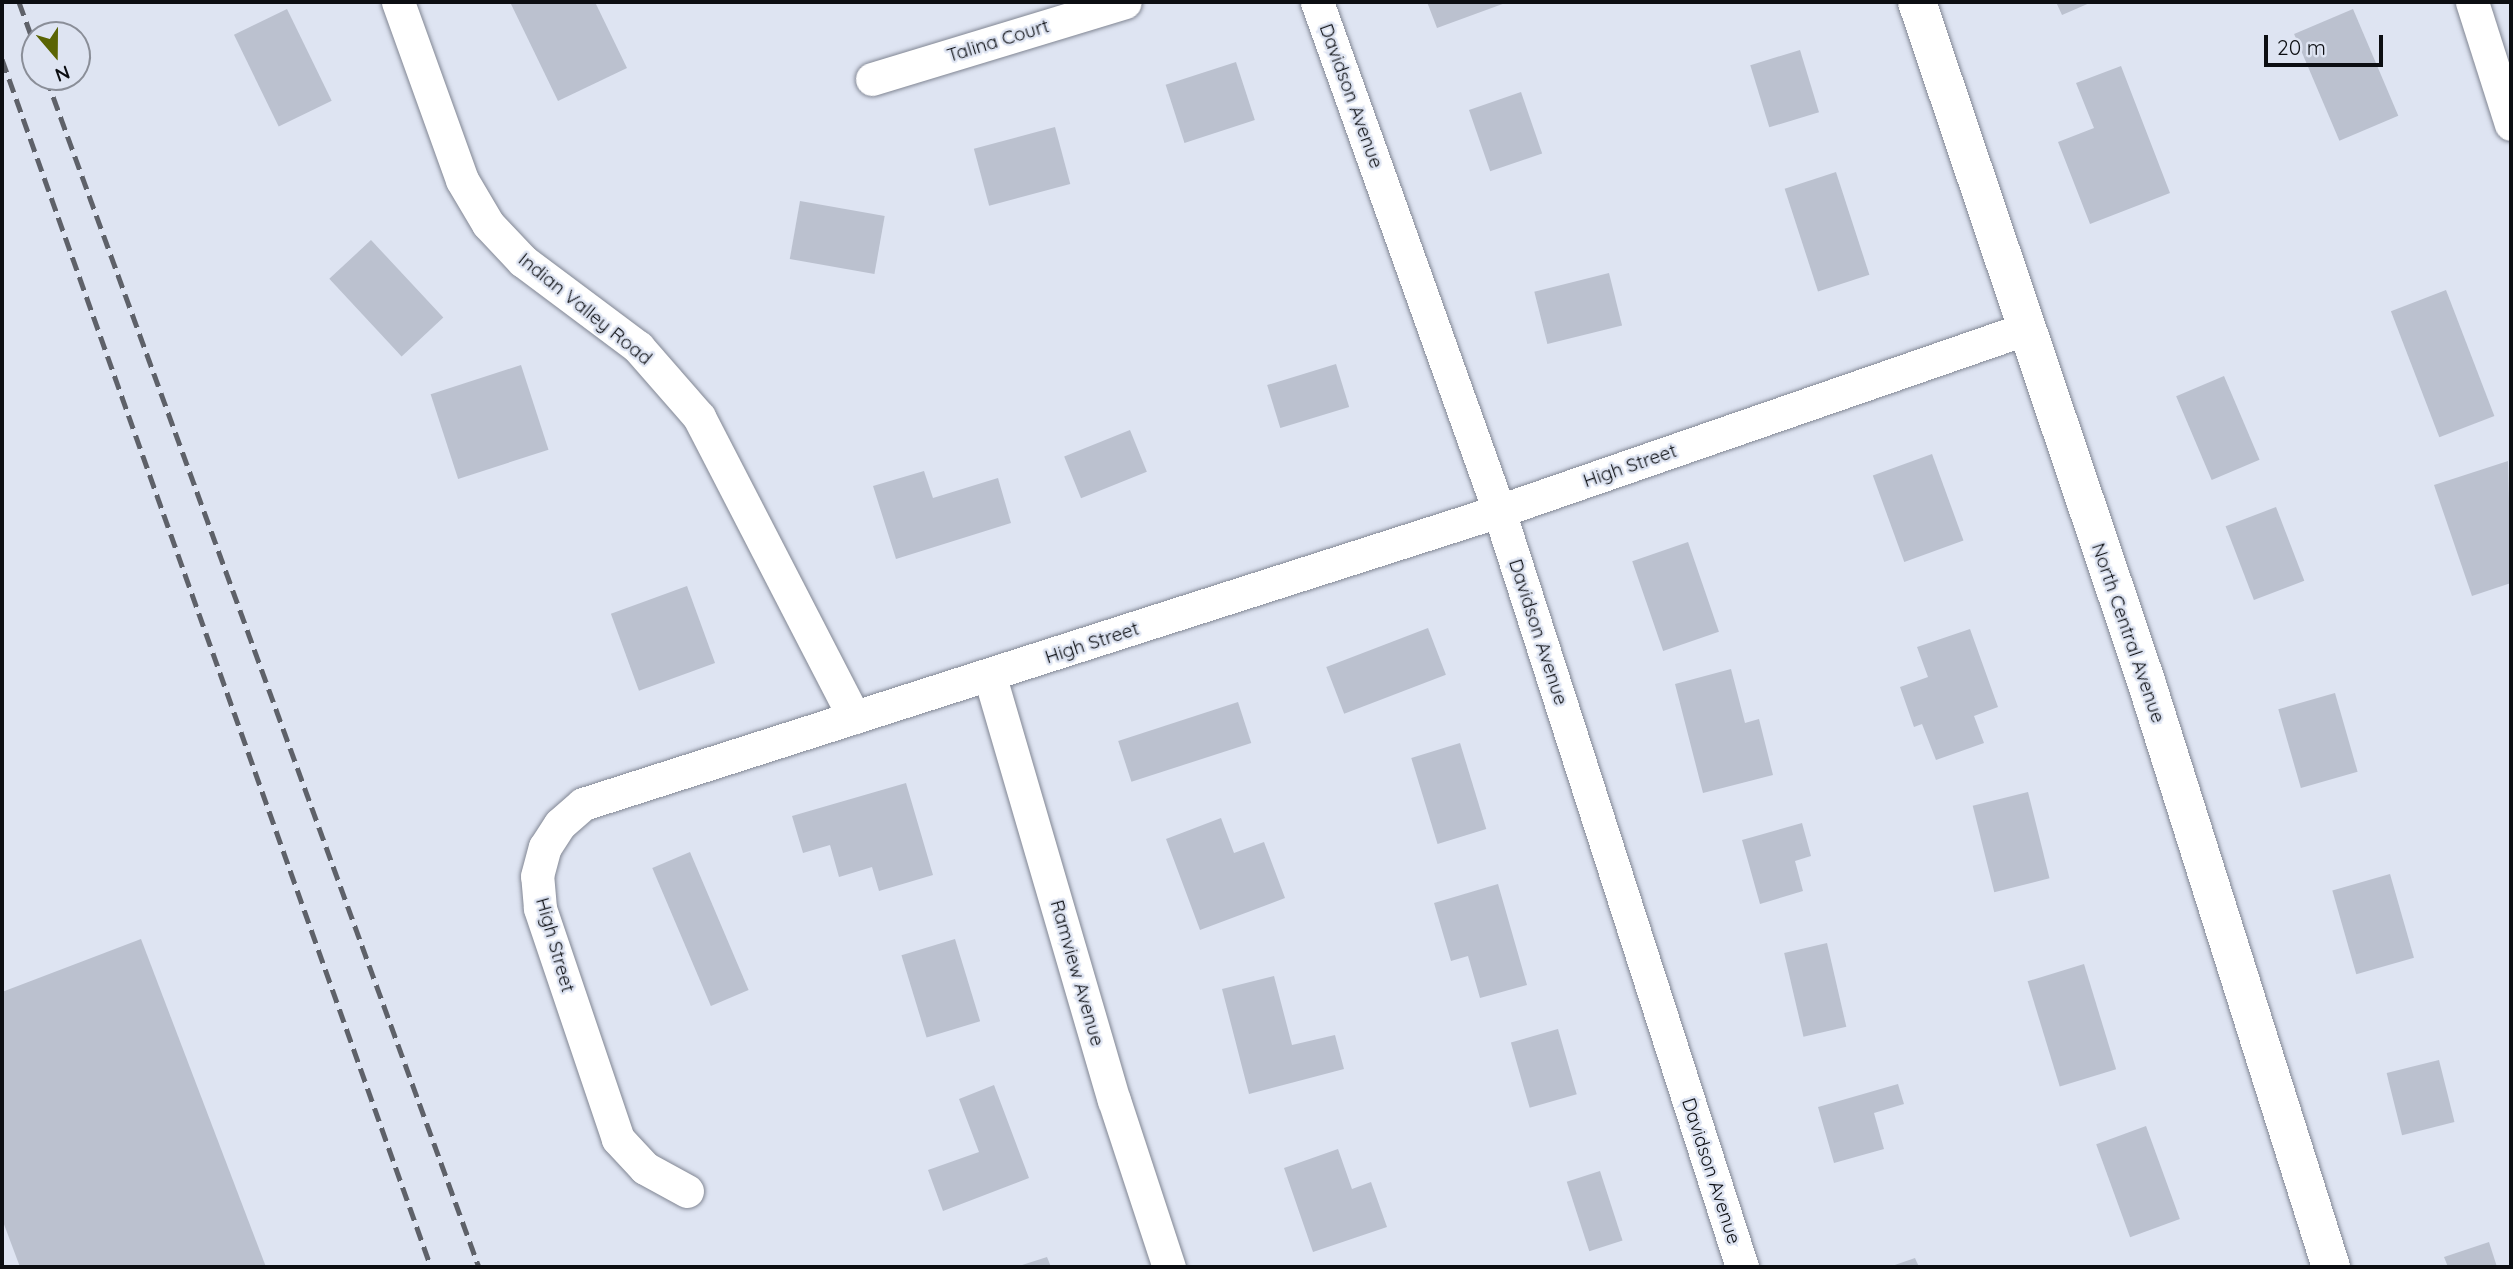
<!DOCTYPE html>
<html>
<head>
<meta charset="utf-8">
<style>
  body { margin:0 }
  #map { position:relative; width:2513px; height:1269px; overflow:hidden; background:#dee4f2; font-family:Quicksand,sans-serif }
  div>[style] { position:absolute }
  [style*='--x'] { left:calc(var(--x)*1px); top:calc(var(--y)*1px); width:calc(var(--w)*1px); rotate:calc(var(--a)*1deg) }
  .building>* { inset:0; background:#bbc1cf; transform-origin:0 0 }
  .roads { filter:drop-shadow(0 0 2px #818693) drop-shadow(0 0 2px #818693) }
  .minor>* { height:33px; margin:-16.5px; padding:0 16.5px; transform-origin:16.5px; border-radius:16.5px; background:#fff }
  .secondary>* { height:38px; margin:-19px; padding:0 19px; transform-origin:19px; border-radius:19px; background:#fff }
  .rail>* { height:5px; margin-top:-2.5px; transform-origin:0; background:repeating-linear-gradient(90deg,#5e6169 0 14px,transparent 0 21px) }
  span { translate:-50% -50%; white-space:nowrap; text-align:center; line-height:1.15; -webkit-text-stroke:5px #dee4f2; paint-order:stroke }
  .street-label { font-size:19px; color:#0c0e12 }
  .frame { position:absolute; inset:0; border:4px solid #0c0e12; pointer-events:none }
  .north { position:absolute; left:21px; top:21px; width:70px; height:70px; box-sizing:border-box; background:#dee4f2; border:2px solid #8a8e98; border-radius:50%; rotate:160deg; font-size:19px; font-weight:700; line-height:28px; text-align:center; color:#0c0e12 }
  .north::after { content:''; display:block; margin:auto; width:24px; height:32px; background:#5a6403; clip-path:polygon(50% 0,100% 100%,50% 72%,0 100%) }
  .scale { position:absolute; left:2264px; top:35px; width:119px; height:32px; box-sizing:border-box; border:4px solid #0c0e12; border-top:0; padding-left:9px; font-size:21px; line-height:24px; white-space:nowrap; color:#0c0e12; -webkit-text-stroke:5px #dee4f2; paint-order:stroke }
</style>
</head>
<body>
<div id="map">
  <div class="building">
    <div style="clip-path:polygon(510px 2px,595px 2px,627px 68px,558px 101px)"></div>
    <div style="clip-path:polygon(1427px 2px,1508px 2px,1437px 28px)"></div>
    <div style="clip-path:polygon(2056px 2px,2092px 2px,2062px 15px)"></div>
    <div style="left:287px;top:9px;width:102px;height:59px;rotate:64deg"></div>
    <div style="left:2353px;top:9px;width:116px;height:64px;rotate:67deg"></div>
    <div style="left:1800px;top:50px;width:65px;height:52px;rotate:73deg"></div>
    <div style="left:1236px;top:62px;width:61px;height:74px;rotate:72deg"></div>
    <div style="clip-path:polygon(2121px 66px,2170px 193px,2090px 224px,2058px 142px,2094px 128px,2076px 83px)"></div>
    <div style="left:1521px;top:92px;width:65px;height:55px;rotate:71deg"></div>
    <div style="left:1055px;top:127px;width:59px;height:84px;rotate:75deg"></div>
    <div style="left:1836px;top:172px;width:108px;height:54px;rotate:72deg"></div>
    <div style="left:800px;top:201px;width:86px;height:59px;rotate:10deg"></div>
    <div style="left:371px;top:240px;width:106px;height:57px;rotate:47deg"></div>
    <div style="left:1609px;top:273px;width:54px;height:77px;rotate:76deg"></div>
    <div style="left:2446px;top:290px;width:135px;height:59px;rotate:69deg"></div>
    <div style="left:1336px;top:364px;width:45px;height:72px;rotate:73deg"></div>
    <div style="left:521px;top:365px;width:89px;height:95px;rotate:72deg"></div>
    <div style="left:2224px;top:376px;width:91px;height:52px;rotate:67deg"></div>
    <div style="left:1130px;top:430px;width:45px;height:71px;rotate:68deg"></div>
    <div style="left:1932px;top:454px;width:92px;height:63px;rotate:70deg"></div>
    <div style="clip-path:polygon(2508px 461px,2511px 583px,2472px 596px,2434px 485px)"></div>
    <div style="clip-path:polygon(924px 471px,933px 498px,998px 478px,1011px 523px,896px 559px,873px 486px)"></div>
    <div style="left:2276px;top:507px;width:79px;height:54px;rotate:69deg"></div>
    <div style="left:1688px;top:542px;width:95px;height:59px;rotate:71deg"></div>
    <div style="left:687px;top:586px;width:82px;height:81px;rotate:70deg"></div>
    <div style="left:1428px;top:628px;width:50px;height:109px;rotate:69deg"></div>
    <div style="clip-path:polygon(1970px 629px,1998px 707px,1974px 716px,1984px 743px,1936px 760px,1922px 724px,1914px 727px,1900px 687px,1928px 677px,1917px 647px)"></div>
    <div style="clip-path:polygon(1731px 669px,1745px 723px,1759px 719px,1773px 775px,1703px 793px,1675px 684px)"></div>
    <div style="left:2335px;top:693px;width:82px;height:59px;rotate:74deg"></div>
    <div style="left:1238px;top:702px;width:43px;height:126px;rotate:72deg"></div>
    <div style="left:1460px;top:743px;width:90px;height:51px;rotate:73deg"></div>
    <div style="clip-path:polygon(906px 783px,933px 875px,879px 891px,872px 867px,839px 877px,830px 845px,803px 853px,792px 816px)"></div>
    <div style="left:2028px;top:792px;width:89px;height:57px;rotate:76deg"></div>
    <div style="clip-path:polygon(1221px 818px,1234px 853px,1264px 842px,1285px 898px,1200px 930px,1166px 839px)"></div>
    <div style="clip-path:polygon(1802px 823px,1811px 856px,1795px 861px,1803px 891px,1760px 904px,1742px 840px)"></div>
    <div style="left:690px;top:852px;width:150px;height:41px;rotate:67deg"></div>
    <div style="left:2390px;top:874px;width:87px;height:60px;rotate:74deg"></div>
    <div style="clip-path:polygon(1498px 884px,1527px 985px,1480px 998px,1468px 956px,1451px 961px,1434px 903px)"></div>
    <div style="clip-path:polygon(141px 939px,266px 1267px,20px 1267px,2px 1219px,2px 992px)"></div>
    <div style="left:955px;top:939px;width:86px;height:56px;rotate:73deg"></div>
    <div style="left:1827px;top:943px;width:86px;height:44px;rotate:77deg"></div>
    <div style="left:2084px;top:964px;width:110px;height:59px;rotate:73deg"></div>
    <div style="clip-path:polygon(1274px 976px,1292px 1045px,1335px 1035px,1344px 1069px,1249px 1094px,1222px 989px)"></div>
    <div style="left:1558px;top:1029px;width:68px;height:49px;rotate:74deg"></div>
    <div style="left:2439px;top:1060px;width:64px;height:54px;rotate:76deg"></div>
    <div style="clip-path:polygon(1898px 1084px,1904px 1104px,1874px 1113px,1884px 1149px,1834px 1163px,1818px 1107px)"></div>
    <div style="clip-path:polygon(994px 1085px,1029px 1178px,943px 1211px,928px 1170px,979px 1152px,959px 1099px)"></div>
    <div style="left:2146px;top:1126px;width:99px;height:53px;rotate:70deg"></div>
    <div style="clip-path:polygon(1338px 1149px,1352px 1189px,1371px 1182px,1387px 1227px,1313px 1252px,1284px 1168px)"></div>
    <div style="left:1600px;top:1171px;width:73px;height:35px;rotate:72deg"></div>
    <div style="clip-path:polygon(2489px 1242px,2497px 1267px,2448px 1267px,2444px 1257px)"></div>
    <div style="clip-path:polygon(1047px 1257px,1051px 1267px,1016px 1267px)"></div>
    <div style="clip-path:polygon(1915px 1258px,1919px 1267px,1889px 1267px)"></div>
  </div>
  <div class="roads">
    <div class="minor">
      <div style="--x:398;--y:2;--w:189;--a:70.2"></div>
      <div style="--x:462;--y:180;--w:51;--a:59.4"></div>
      <div style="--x:488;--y:224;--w:51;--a:46.6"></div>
      <div style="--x:523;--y:261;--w:144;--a:36.8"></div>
      <div style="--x:638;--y:347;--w:93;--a:48.9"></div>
      <div style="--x:699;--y:417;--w:338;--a:62.7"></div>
      <div style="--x:1317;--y:2;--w:541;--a:70.32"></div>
      <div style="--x:1499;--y:511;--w:794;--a:72.18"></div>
      <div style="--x:2472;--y:2;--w:128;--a:72.3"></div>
      <div style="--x:872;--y:79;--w:264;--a:-16.9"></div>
      <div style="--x:990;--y:677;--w:441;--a:73.7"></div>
      <div style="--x:1114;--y:1100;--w:176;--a:71.8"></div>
      <div style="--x:687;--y:1191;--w:48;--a:-151.3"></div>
      <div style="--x:645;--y:1168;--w:40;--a:-133"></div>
      <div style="--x:618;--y:1139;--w:244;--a:-108.7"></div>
      <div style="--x:540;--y:908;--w:32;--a:-95"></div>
      <div style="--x:537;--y:876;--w:30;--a:-75"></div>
      <div style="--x:545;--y:847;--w:27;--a:-57"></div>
      <div style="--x:560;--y:824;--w:30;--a:-41"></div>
      <div style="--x:583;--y:804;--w:962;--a:-17.74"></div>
      <div style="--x:1499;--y:511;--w:557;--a:-19.09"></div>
    </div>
    <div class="secondary">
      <div style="--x:1917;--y:2;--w:717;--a:71.36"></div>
      <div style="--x:2146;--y:681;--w:615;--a:72.48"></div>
    </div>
  </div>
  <div class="rail">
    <div style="--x:19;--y:2;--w:47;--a:70"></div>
    <div style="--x:2;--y:59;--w:1282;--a:70.45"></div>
    <div style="--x:46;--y:77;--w:1266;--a:70.01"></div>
  </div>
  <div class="street-label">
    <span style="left:998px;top:41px;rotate:-17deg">Talina Court</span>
    <span style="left:1351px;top:96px;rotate:70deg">Davidson Avenue</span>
    <span style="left:585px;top:309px;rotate:39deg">Indian Valley Road</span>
    <span style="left:1630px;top:466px;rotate:-19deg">High Street</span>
    <span style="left:1538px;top:632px;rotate:72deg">Davidson Avenue</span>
    <span style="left:2128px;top:633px;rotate:71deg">North Central Avenue</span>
    <span style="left:1092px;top:643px;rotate:-18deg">High Street</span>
    <span style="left:555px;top:945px;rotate:74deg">High Street</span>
    <span style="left:1077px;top:973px;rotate:74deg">Ramview Avenue</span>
    <span style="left:1711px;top:1171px;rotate:72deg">Davidson Avenue</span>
  </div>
  <div class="frame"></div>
  <div class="north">N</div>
  <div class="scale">20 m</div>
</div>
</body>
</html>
